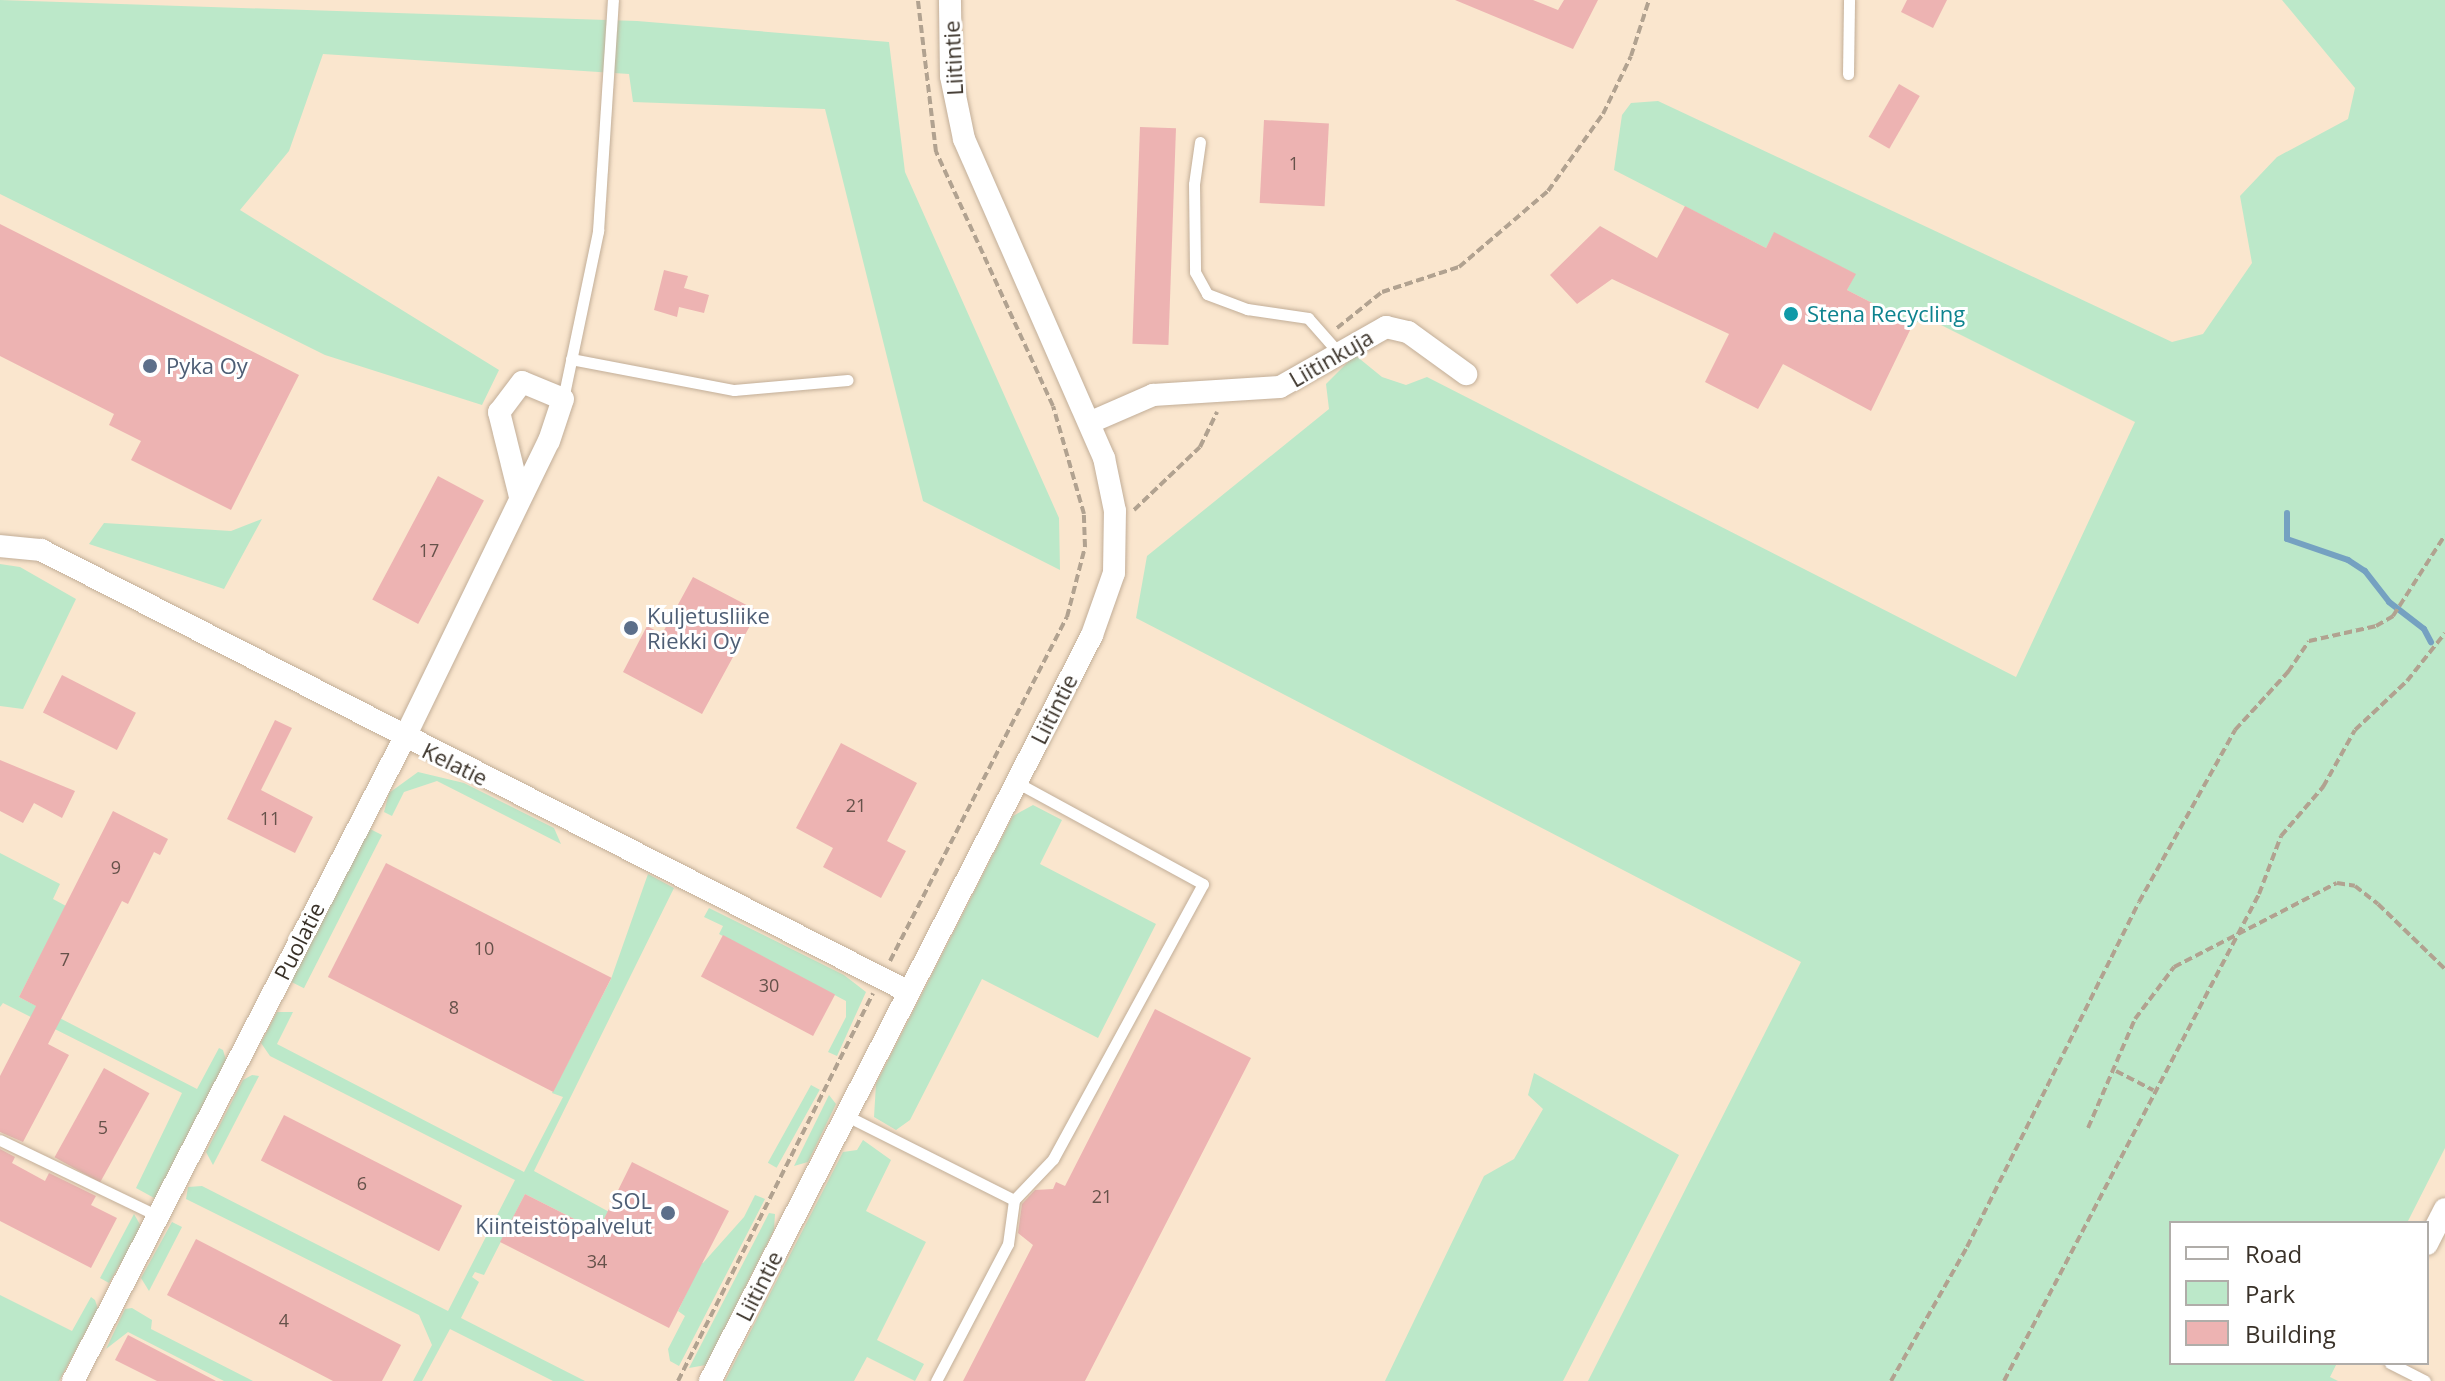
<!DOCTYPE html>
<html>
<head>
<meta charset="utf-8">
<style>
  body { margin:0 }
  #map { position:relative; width:2445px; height:1381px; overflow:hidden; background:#fae6ce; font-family:"Open Sans",sans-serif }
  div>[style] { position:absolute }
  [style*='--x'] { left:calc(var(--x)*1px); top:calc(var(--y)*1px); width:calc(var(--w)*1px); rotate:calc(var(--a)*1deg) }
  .green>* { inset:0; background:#bce8c9; transform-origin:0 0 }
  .stream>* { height:6px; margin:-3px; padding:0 3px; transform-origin:3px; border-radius:3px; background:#75a1c1 }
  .building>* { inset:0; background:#edb3b2; transform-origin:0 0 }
  .path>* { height:4px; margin-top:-2px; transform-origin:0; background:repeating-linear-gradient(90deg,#b1a290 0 8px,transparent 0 12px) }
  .roads { filter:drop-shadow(0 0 2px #c2ae98) drop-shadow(0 0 2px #c2ae98) }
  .service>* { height:11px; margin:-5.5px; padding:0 5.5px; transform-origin:5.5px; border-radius:5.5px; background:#fff }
  .minor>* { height:22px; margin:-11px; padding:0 11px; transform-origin:11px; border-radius:11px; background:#fff }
  .dots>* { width:22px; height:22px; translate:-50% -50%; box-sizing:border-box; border:4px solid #fff; border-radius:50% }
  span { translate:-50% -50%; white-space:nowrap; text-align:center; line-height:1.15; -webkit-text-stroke:6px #fff; paint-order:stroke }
  .number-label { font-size:18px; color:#66524a }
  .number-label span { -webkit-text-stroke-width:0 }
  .street-label { font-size:22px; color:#393128 }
  .culture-label { font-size:22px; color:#0d838f }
  .left { translate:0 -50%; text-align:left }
  .service-label { font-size:22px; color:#4e5e75 }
  .right { translate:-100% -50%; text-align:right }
  .legend { position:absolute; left:2169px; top:1221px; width:260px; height:144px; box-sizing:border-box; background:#fff; border:2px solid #b0ada9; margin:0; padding:10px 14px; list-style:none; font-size:24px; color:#393128 }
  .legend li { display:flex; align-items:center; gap:16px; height:40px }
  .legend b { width:40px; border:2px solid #b0ada9 }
</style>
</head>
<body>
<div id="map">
  <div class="green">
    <div style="clip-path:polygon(0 0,637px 21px,889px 42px,905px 172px,1059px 518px,1060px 570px,923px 501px,825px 109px,633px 102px,629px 74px,323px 54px,289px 151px,240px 210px,499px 370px,482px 405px,325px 355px,0 194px)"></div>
    <div style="clip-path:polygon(2282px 0,2445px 0,2445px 1148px,2407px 1223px,2171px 1223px,2171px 1363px,2337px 1363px,2330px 1377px,2338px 1381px,1588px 1381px,1801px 962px,1136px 618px,1147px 556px,1329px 409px,1326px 384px,1355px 355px,1382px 377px,1406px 385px,1427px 377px,2016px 677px,2135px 422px,1927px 318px,1913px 324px,1847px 290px,1855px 274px,1774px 233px,1766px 248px,1614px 170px,1622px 115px,1631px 103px,1658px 101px,2172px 342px,2203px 334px,2252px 263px,2240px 196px,2277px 157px,2348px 119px,2355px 88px)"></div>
    <div style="clip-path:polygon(262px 519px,224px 589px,89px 544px,104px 523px,231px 531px)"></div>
    <div style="clip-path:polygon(0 564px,20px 567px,76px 599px,23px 709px,0 706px)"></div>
    <div style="clip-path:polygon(418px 772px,464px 783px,554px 828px,561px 844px,437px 781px,404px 792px,392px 816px,384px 812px,389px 793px)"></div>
    <div style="clip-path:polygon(1033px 805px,1062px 820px,1040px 864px,1156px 924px,1098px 1038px,982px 979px,910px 1120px,896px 1130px,874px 1117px,876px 1084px,1013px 816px)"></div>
    <div style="left:382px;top:835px;width:172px;height:15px;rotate:117deg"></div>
    <div style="clip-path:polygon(0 853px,60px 884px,53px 899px,66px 906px,19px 997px,197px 1089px,219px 1048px,223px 1050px,226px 1060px,156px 1199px,136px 1188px,182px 1093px,3px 1003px,0 1007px)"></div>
    <div style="clip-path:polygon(648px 874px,674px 888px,534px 1171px,703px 1263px,744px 1217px,755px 1195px,765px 1199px,679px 1366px,670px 1361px,668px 1349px,685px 1316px,678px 1311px,693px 1279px,525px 1194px,484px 1275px,475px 1272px,472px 1277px,479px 1282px,461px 1318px,585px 1381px,553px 1381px,450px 1329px,422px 1381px,413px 1381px,432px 1345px,419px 1315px,186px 1199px,188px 1187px,202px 1186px,448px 1311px,515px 1180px,270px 1056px,261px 1043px,277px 1012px,293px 1012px,277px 1044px,524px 1172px,563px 1097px,552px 1093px,611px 979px)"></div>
    <div style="clip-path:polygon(709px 908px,844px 975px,866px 992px,837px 1056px,828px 1052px,846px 1017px,846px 1001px,719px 934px,723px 926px,704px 917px)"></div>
    <div style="clip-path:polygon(1534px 1073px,1679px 1155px,1563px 1381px,1385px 1381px,1484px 1176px,1514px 1159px,1543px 1109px,1528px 1095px)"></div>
    <div style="clip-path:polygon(252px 1075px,259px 1076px,213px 1165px,206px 1152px,243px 1080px)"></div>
    <div style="left:811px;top:1085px;width:10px;height:89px;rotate:29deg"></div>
    <div style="clip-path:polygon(829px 1095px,836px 1104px,808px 1162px,794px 1166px)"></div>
    <div style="clip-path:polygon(863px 1140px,891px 1160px,866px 1211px,926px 1242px,877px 1340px,924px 1364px,915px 1381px,867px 1357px,854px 1381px,725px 1381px,843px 1152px,857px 1150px)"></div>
    <div style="clip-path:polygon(769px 1213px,775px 1214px,774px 1230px,706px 1365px,689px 1368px)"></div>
    <div style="clip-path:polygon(134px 1214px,142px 1228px,109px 1283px,100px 1278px)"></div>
    <div style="clip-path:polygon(172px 1222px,182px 1227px,149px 1291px,141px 1278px)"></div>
    <div style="clip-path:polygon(0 1295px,72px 1331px,91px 1297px,95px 1300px,98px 1309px,59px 1381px,0 1381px)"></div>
    <div style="clip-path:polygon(132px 1308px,152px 1320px,151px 1329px,253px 1381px,224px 1381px,128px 1332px,106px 1349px,125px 1309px)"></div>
  </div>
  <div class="stream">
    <div style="--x:2287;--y:513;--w:26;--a:90"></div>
    <div style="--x:2287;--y:539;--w:65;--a:19"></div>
    <div style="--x:2348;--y:560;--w:20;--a:33"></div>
    <div style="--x:2365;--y:571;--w:39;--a:52"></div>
    <div style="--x:2389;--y:602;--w:44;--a:37.6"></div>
    <div style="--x:2424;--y:629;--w:15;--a:62"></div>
  </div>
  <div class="building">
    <div style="clip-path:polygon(1455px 0,1533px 0,1558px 10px,1564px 0,1598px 0,1573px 49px)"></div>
    <div style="clip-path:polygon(1907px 0,1947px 0,1933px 28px,1901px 12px)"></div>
    <div style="left:1899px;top:84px;width:24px;height:61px;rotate:30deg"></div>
    <div style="left:1264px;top:120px;width:65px;height:83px;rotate:3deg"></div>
    <div style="left:1140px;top:127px;width:36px;height:217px;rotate:2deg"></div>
    <div style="clip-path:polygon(1685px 206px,1766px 248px,1774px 232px,1856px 274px,1847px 290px,1913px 324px,1871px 411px,1783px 364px,1758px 409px,1705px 382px,1729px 334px,1612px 279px,1577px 304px,1550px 275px,1600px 226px,1657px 258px)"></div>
    <div style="clip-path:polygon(0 224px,299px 375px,231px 510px,131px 460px,141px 441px,109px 425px,114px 414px,0 356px)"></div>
    <div style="clip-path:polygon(664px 270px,688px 276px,684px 288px,709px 295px,704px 313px,679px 307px,677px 317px,654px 310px)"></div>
    <div style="left:438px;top:476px;width:52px;height:140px;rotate:28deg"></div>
    <div style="clip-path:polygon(693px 577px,758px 611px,702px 714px,623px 672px,647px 626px,662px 634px)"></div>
    <div style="left:62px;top:675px;width:83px;height:42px;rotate:27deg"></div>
    <div style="clip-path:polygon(275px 720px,292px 728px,261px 790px,313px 817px,295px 853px,227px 819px)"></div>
    <div style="clip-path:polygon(841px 743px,917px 783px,887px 841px,906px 851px,881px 898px,823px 867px,833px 848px,796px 828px)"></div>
    <div style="clip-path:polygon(0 760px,75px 791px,62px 818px,34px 803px,23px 823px,0 811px)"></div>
    <div style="clip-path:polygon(113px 811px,168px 839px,160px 855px,154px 852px,128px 904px,122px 901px,48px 1044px,69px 1055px,23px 1142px,0 1132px,0 1076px,36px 1006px,19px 997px)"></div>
    <div style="left:386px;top:863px;width:253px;height:128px;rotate:27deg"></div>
    <div style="left:723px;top:935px;width:127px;height:47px;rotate:28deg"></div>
    <div style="clip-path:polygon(1155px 1009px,1251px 1058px,1085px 1381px,963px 1381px,1033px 1245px,1018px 1233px,1022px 1204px,1035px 1190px,1053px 1189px,1056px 1182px,1065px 1186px)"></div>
    <div style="left:104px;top:1068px;width:52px;height:102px;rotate:29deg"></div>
    <div style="left:284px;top:1115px;width:200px;height:51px;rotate:27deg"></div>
    <div style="clip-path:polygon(0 1149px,15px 1157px,12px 1163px,45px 1181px,49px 1173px,96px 1196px,91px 1205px,117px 1218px,91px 1268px,0 1221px)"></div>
    <div style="clip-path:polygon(632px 1162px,729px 1211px,669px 1328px,500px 1242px,525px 1194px,598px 1231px)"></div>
    <div style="clip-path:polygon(196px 1239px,401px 1345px,382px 1381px,333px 1381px,167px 1295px)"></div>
    <div style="clip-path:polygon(128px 1335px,216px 1381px,157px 1381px,115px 1360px)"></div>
  </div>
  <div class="path">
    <div style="--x:1337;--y:328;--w:58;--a:-38.7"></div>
    <div style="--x:1382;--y:292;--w:81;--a:-18"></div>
    <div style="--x:1459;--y:267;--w:117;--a:-40.5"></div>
    <div style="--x:1548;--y:191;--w:95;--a:-54.5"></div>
    <div style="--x:1603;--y:114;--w:64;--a:-64.2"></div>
    <div style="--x:1631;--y:56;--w:59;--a:-72.2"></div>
    <div style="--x:1134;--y:510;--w:91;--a:-43.7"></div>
    <div style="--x:1200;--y:447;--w:39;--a:-64"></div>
    <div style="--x:890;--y:961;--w:387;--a:-62.8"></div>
    <div style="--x:1067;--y:617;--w:72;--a:-75.6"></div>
    <div style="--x:1085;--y:547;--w:33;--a:-92"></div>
    <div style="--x:1084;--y:514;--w:112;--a:-106"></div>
    <div style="--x:1053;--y:406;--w:280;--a:-114.7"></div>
    <div style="--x:936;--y:152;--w:153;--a:-96.8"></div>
    <div style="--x:2116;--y:1071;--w:42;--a:27.2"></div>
    <div style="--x:2088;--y:1128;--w:119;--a:-66.7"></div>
    <div style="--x:2135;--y:1019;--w:65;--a:-53.1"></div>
    <div style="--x:2174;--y:967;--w:183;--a:-27.3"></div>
    <div style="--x:2337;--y:883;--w:18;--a:9"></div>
    <div style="--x:2355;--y:886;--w:29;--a:38"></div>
    <div style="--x:2378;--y:904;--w:93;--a:44.1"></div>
    <div style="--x:678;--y:1381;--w:434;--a:-63.3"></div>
    <div style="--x:1891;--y:1381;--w:154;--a:-60.4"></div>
    <div style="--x:1967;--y:1247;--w:385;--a:-63.5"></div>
    <div style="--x:2139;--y:902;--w:197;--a:-60.8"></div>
    <div style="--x:2235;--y:730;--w:79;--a:-47.6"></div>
    <div style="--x:2288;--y:672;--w:37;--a:-56"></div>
    <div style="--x:2309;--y:641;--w:69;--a:-12.6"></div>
    <div style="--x:2376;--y:626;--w:20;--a:-30"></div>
    <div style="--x:2393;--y:616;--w:96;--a:-57.3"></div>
    <div style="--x:2004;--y:1381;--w:550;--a:-62.36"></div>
    <div style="--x:2259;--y:894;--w:62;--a:-69.2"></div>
    <div style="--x:2281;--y:836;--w:65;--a:-49.4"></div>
    <div style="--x:2323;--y:787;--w:65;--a:-60.7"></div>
    <div style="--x:2355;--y:730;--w:71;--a:-43.3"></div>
    <div style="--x:2407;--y:681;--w:61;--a:-51.6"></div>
  </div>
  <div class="roads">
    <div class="service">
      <div style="--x:1848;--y:74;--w:74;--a:-89.2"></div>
      <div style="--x:1200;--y:142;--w:42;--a:98.1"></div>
      <div style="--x:1194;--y:184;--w:88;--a:89.3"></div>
      <div style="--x:1195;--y:272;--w:25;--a:61"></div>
      <div style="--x:1207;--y:294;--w:43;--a:20.6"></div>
      <div style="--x:1247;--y:309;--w:62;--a:8.4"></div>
      <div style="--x:1308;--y:318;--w:45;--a:48.6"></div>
      <div style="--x:571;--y:359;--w:166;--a:10.8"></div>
      <div style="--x:734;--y:390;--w:114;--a:-5"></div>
      <div style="--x:563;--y:399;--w:172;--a:-78.2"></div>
      <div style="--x:598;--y:231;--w:231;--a:-86.3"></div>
      <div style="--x:845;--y:1115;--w:189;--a:26.7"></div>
      <div style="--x:1014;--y:1200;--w:57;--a:-46.4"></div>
      <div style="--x:1053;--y:1159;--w:313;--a:-61.4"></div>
      <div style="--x:1203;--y:884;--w:213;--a:-151.4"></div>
      <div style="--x:0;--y:1140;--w:173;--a:25.7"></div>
      <div style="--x:2390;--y:1363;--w:39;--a:27"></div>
      <div style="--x:936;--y:1381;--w:155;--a:-62.3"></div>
      <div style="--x:1008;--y:1244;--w:44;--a:-82.2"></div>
    </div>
    <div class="minor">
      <div style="--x:1091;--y:422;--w:68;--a:-23.5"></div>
      <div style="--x:1153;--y:395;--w:127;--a:-3.6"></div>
      <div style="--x:1280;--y:387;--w:122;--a:-29.5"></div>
      <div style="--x:1386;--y:327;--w:23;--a:13"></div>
      <div style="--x:1408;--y:332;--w:72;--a:35.9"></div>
      <div style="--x:0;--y:546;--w:41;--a:5.6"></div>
      <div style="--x:41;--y:550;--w:974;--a:26.99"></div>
      <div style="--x:2427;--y:1244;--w:39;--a:-63"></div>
      <div style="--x:73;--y:1381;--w:722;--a:-62.73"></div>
      <div style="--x:404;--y:739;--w:331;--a:-64.1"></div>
      <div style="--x:549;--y:441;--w:44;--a:-71.6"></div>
      <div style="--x:563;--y:399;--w:44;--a:-157.5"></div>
      <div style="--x:522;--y:382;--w:38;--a:127"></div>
      <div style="--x:499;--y:412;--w:88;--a:76.1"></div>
      <div style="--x:710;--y:1381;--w:838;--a:-62.88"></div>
      <div style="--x:1092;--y:635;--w:66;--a:-70.5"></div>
      <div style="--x:1114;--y:573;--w:62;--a:-89.1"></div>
      <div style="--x:1115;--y:511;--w:54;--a:-101.7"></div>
      <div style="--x:1104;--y:458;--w:348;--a:-113.7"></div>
      <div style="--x:964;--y:139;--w:64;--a:-101.7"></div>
      <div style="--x:951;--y:76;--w:76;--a:-90.8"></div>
    </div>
  </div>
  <div class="dots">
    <div style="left:1791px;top:314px;background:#0f9aa8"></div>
    <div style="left:150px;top:366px;background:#5c6f8a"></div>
    <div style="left:631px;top:628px;background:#5c6f8a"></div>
    <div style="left:668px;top:1213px;background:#5c6f8a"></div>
  </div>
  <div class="number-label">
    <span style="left:1294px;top:163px">1</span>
    <span style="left:429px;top:550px">17</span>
    <span style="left:856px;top:805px">21</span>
    <span style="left:270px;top:818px">11</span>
    <span style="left:116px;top:867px">9</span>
    <span style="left:484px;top:948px">10</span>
    <span style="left:65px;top:959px">7</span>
    <span style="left:769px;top:985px">30</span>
    <span style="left:454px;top:1007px">8</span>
    <span style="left:103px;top:1127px">5</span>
    <span style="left:362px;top:1183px">6</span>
    <span style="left:1102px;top:1196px">21</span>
    <span style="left:597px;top:1261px">34</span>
    <span style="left:284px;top:1320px">4</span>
  </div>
  <div class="street-label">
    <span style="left:953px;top:58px;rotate:-93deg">Liitintie</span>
    <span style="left:1331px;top:358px;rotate:-30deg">Liitinkuja</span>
    <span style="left:1054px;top:709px;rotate:-63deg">Liitintie</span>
    <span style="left:455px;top:764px;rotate:26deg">Kelatie</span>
    <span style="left:299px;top:941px;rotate:-63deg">Puolatie</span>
    <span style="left:759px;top:1286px;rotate:-63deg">Liitintie</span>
  </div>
  <div class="culture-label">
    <span class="left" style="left:1807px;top:314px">Stena Recycling</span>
  </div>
  <div class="service-label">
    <span class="left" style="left:166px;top:366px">Pyka Oy</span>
    <span class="left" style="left:647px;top:628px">Kuljetusliike<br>Riekki Oy</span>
    <span class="right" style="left:652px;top:1213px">SOL<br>Kiinteistöpalvelut</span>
  </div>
  <ul class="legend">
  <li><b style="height:10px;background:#fff"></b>Road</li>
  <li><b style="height:22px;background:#bce8c9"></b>Park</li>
  <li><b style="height:22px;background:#edb3b2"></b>Building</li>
  </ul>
</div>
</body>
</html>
